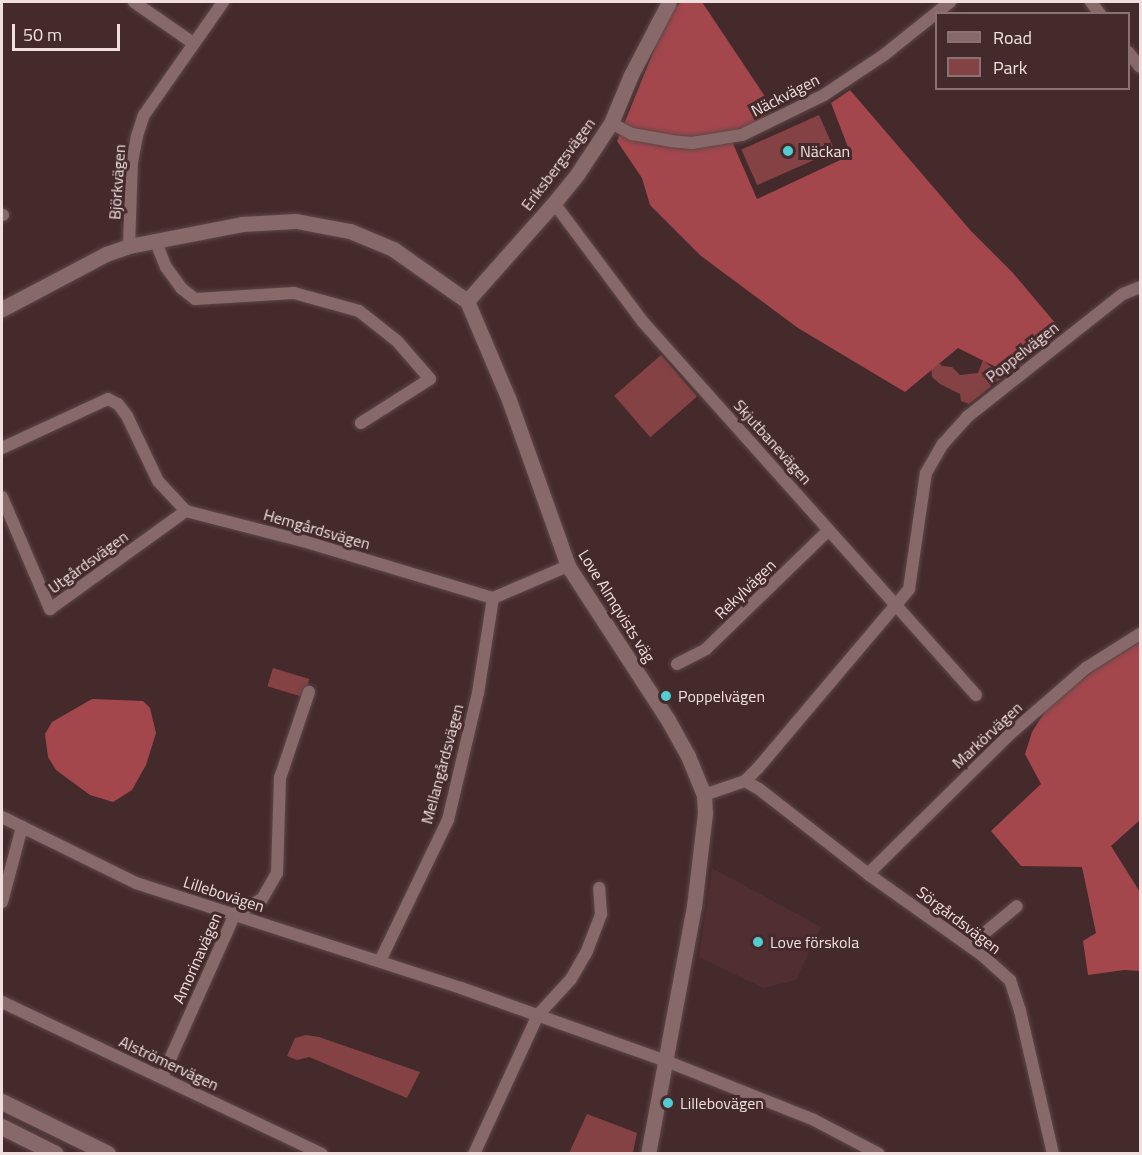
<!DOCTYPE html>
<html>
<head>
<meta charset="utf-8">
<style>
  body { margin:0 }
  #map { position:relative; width:1142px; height:1155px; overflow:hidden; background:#442a2b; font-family:"Titillium Web",sans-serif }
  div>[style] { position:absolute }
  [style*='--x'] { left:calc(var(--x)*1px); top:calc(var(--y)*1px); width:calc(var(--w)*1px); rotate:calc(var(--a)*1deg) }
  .built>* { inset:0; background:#512f30 }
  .green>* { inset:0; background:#854245; transform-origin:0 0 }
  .forest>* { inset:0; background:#a3474d }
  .roads { filter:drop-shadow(0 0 2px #5e4748) drop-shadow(0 0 2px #5e4748) }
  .minor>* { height:12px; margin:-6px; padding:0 6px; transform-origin:6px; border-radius:6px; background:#876969 }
  .tertiary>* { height:15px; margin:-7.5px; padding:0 7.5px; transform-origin:7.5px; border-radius:7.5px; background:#876969 }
  .secondary>* { height:16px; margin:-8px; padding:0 8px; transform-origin:8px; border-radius:8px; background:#876969 }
  .dots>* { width:16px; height:16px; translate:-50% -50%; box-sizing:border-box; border:3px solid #442a2b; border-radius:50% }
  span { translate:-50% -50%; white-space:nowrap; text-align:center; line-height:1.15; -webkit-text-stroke:6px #442a2b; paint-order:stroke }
  .street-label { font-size:16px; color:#f1dfdf }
  .poi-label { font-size:16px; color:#f1dfdf }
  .left { translate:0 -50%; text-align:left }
  .frame { position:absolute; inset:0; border:3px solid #f1dfdf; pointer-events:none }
  .legend { position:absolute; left:935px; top:12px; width:195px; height:78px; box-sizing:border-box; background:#442a2b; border:2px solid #897273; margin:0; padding:8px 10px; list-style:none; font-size:18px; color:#f1dfdf }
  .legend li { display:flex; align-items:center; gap:12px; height:30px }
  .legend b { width:30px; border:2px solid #897273 }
  .scale { position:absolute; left:12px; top:24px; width:108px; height:27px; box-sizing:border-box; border:3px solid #f1dfdf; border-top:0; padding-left:8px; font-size:18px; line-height:21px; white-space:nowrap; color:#f1dfdf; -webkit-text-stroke:4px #442a2b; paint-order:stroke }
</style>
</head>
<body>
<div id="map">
  <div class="built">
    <div style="clip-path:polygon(712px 868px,821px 927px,796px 980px,763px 988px,699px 957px)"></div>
  </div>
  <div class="green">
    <div style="left:819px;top:115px;width:39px;height:85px;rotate:66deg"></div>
    <div style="left:661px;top:355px;width:55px;height:62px;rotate:49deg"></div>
    <div style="clip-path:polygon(936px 360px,942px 366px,952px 367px,960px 375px,978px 373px,983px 360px,1003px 377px,969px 404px,961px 401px,960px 394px,940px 384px,932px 377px,931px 364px)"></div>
    <div style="left:273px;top:668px;width:38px;height:19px;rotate:17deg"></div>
    <div style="clip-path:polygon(306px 1035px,319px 1037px,420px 1072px,407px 1098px,309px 1057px,297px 1060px,287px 1056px,295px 1038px)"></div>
    <div style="clip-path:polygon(587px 1114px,637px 1133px,633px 1153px,569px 1153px)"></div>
  </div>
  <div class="forest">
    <div style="clip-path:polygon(681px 2px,702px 2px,774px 110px,731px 139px,757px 199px,851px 155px,831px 103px,850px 90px,971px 231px,1013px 273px,1056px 324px,1040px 347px,1008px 373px,958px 348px,905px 392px,798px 328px,701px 256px,650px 205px,642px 178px,617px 141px,669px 13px)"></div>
    <div style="clip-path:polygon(1140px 642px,1140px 820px,1111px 846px,1140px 892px,1140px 971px,1124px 970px,1088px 975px,1083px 941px,1096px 933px,1082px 867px,1021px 866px,991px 831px,1041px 784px,1025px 754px,1032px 732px,1049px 705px,1096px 669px)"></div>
    <div style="clip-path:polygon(92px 699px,143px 701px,150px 708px,156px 733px,146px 765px,132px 790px,113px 802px,90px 795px,56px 770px,48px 757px,45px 734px,52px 722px)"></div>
  </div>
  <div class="roads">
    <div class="minor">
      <div style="--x:134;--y:2;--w:72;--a:34.8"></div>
      <div style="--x:1091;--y:2;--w:15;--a:53"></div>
      <div style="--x:1128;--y:52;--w:19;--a:51"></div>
      <div style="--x:611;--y:123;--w:24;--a:28"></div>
      <div style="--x:632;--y:134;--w:39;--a:10"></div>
      <div style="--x:670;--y:141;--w:22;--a:5"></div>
      <div style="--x:692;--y:143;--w:51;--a:-9.1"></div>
      <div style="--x:742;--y:135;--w:91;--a:-26"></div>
      <div style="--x:824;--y:95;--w:72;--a:-33.7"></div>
      <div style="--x:884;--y:55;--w:85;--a:-38.8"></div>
      <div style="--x:554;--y:203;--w:149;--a:53.2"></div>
      <div style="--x:643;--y:322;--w:500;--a:48.24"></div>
      <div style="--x:2;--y:215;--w:1;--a:0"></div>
      <div style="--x:155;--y:240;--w:29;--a:68"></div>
      <div style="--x:166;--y:267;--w:26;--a:54"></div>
      <div style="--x:181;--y:288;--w:18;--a:38"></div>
      <div style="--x:195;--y:299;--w:99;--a:-3.5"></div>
      <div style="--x:294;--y:293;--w:67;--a:15.5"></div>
      <div style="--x:359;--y:311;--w:48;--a:38.3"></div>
      <div style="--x:397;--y:341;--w:50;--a:49"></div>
      <div style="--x:430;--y:379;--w:82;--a:147.5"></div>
      <div style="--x:129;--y:246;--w:84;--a:-88"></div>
      <div style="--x:132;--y:162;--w:26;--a:-79"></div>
      <div style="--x:137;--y:136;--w:22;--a:-72"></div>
      <div style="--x:144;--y:115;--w:138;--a:-55"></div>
      <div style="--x:2;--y:448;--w:117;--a:-24.8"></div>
      <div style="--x:108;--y:399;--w:11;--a:27"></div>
      <div style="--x:118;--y:404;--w:15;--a:53"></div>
      <div style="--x:127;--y:416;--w:72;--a:64.5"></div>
      <div style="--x:158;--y:481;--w:41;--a:47"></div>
      <div style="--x:186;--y:511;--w:121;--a:14.4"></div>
      <div style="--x:303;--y:541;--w:198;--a:16.7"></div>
      <div style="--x:493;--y:598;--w:82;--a:-23.1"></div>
      <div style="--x:2;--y:497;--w:122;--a:66.8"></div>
      <div style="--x:50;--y:609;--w:168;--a:-35.8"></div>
      <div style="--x:677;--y:664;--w:33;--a:-27"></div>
      <div style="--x:706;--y:649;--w:171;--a:-44.1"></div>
      <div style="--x:745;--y:781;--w:16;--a:30"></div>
      <div style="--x:759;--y:789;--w:138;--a:37.9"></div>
      <div style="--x:868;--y:874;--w:140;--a:35.4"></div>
      <div style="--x:982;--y:955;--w:38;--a:42"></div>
      <div style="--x:1010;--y:980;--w:33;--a:72"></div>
      <div style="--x:1020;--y:1011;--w:147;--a:77"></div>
      <div style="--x:704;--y:795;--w:43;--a:-18.9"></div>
      <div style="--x:745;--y:781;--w:18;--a:-45"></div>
      <div style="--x:758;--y:768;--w:234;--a:-49.8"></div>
      <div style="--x:909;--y:589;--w:117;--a:-81.7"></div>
      <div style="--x:926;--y:473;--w:34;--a:-60"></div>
      <div style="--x:943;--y:444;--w:36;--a:-48"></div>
      <div style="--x:967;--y:417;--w:199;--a:-38.3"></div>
      <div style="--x:1123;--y:294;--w:18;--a:-22"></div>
      <div style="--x:2;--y:817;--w:149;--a:26.2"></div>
      <div style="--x:136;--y:883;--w:342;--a:17.9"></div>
      <div style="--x:461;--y:988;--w:218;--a:19.6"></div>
      <div style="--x:666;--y:1061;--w:159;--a:21.7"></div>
      <div style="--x:814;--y:1120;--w:73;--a:27.6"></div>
      <div style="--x:868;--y:874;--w:199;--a:-44.6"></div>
      <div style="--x:1010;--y:734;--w:101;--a:-41"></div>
      <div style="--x:1086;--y:668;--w:64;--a:-32.2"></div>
      <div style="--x:2;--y:902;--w:78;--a:-75.1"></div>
      <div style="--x:969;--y:946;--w:62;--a:-39.8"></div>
      <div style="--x:380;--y:961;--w:157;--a:-64.3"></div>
      <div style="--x:448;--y:820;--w:130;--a:-76.7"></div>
      <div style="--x:478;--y:693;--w:96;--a:-81"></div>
      <div style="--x:2;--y:1002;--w:354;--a:25.4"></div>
      <div style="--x:162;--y:1077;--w:179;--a:-65.9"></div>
      <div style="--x:235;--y:914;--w:31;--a:-29"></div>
      <div style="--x:262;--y:899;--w:30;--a:-60"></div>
      <div style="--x:277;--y:873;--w:95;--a:-88.2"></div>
      <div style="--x:280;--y:778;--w:91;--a:-71.4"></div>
      <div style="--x:474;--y:1154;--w:153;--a:-65.3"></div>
      <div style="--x:538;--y:1015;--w:49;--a:-47.5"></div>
      <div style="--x:571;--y:979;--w:32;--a:-60"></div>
      <div style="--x:587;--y:951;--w:40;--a:-69"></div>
      <div style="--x:601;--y:914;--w:26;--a:-94"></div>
    </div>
    <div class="tertiary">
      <div style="--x:467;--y:301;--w:131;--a:-48.4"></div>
      <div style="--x:554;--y:203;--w:38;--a:-51"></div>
      <div style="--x:578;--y:173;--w:60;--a:-56.6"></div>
      <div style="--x:611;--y:123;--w:52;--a:-67.4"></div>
      <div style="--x:631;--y:75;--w:82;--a:-62.5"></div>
      <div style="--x:2;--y:309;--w:118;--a:-27.9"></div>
      <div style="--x:106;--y:254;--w:24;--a:-19"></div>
      <div style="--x:129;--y:246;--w:115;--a:-11"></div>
      <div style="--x:242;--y:224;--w:54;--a:-3.2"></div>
      <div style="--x:296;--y:221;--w:55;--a:10.5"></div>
      <div style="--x:350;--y:231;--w:47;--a:22.7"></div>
      <div style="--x:393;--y:249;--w:90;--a:35.1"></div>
      <div style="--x:467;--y:301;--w:108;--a:67"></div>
      <div style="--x:509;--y:400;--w:176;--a:70.4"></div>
      <div style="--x:568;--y:566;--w:184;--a:57"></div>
      <div style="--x:668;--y:720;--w:41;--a:60.9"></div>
      <div style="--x:688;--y:756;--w:42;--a:67.7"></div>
      <div style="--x:704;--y:795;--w:18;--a:87"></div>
      <div style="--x:705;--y:813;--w:94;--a:96.7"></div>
      <div style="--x:694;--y:906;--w:252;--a:100.5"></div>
    </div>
    <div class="secondary">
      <div style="--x:2;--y:1102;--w:118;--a:26.1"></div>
      <div style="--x:2;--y:1127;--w:60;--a:26.6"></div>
    </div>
  </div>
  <div class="dots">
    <div style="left:788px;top:151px;background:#52ccd0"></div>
    <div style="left:666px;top:696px;background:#52ccd0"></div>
    <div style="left:758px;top:942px;background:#52ccd0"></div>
    <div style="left:668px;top:1103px;background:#52ccd0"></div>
  </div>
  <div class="street-label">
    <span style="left:785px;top:95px;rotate:-27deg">Näckvägen</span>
    <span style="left:558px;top:164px;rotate:-53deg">Eriksbergsvägen</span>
    <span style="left:117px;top:182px;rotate:-86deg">Björkvägen</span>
    <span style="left:1022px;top:352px;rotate:-38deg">Poppelvägen</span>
    <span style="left:773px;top:442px;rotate:48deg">Skjutbanevägen</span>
    <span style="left:317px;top:529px;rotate:16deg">Hemgårdsvägen</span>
    <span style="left:88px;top:562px;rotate:-36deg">Utgårdsvägen</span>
    <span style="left:745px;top:589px;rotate:-44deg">Rekylvägen</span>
    <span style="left:617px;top:606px;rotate:58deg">Love Almqvists väg</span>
    <span style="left:987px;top:735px;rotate:-43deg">Markörvägen</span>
    <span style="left:442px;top:764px;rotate:-75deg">Mellangårdsvägen</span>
    <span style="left:224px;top:894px;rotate:18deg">Lillebovägen</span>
    <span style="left:959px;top:920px;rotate:37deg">Sörgårdsvägen</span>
    <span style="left:197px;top:958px;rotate:-66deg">Amorinavägen</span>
    <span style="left:169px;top:1063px;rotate:25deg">Alströmervägen</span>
  </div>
  <div class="poi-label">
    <span class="left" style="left:800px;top:151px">Näckan</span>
    <span class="left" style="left:678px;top:696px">Poppelvägen</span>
    <span class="left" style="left:770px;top:942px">Love förskola</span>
    <span class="left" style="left:680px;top:1103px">Lillebovägen</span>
  </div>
  <div class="frame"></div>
  <ul class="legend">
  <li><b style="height:8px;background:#876969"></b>Road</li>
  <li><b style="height:16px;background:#854245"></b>Park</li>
  </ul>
  <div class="scale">50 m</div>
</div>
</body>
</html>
